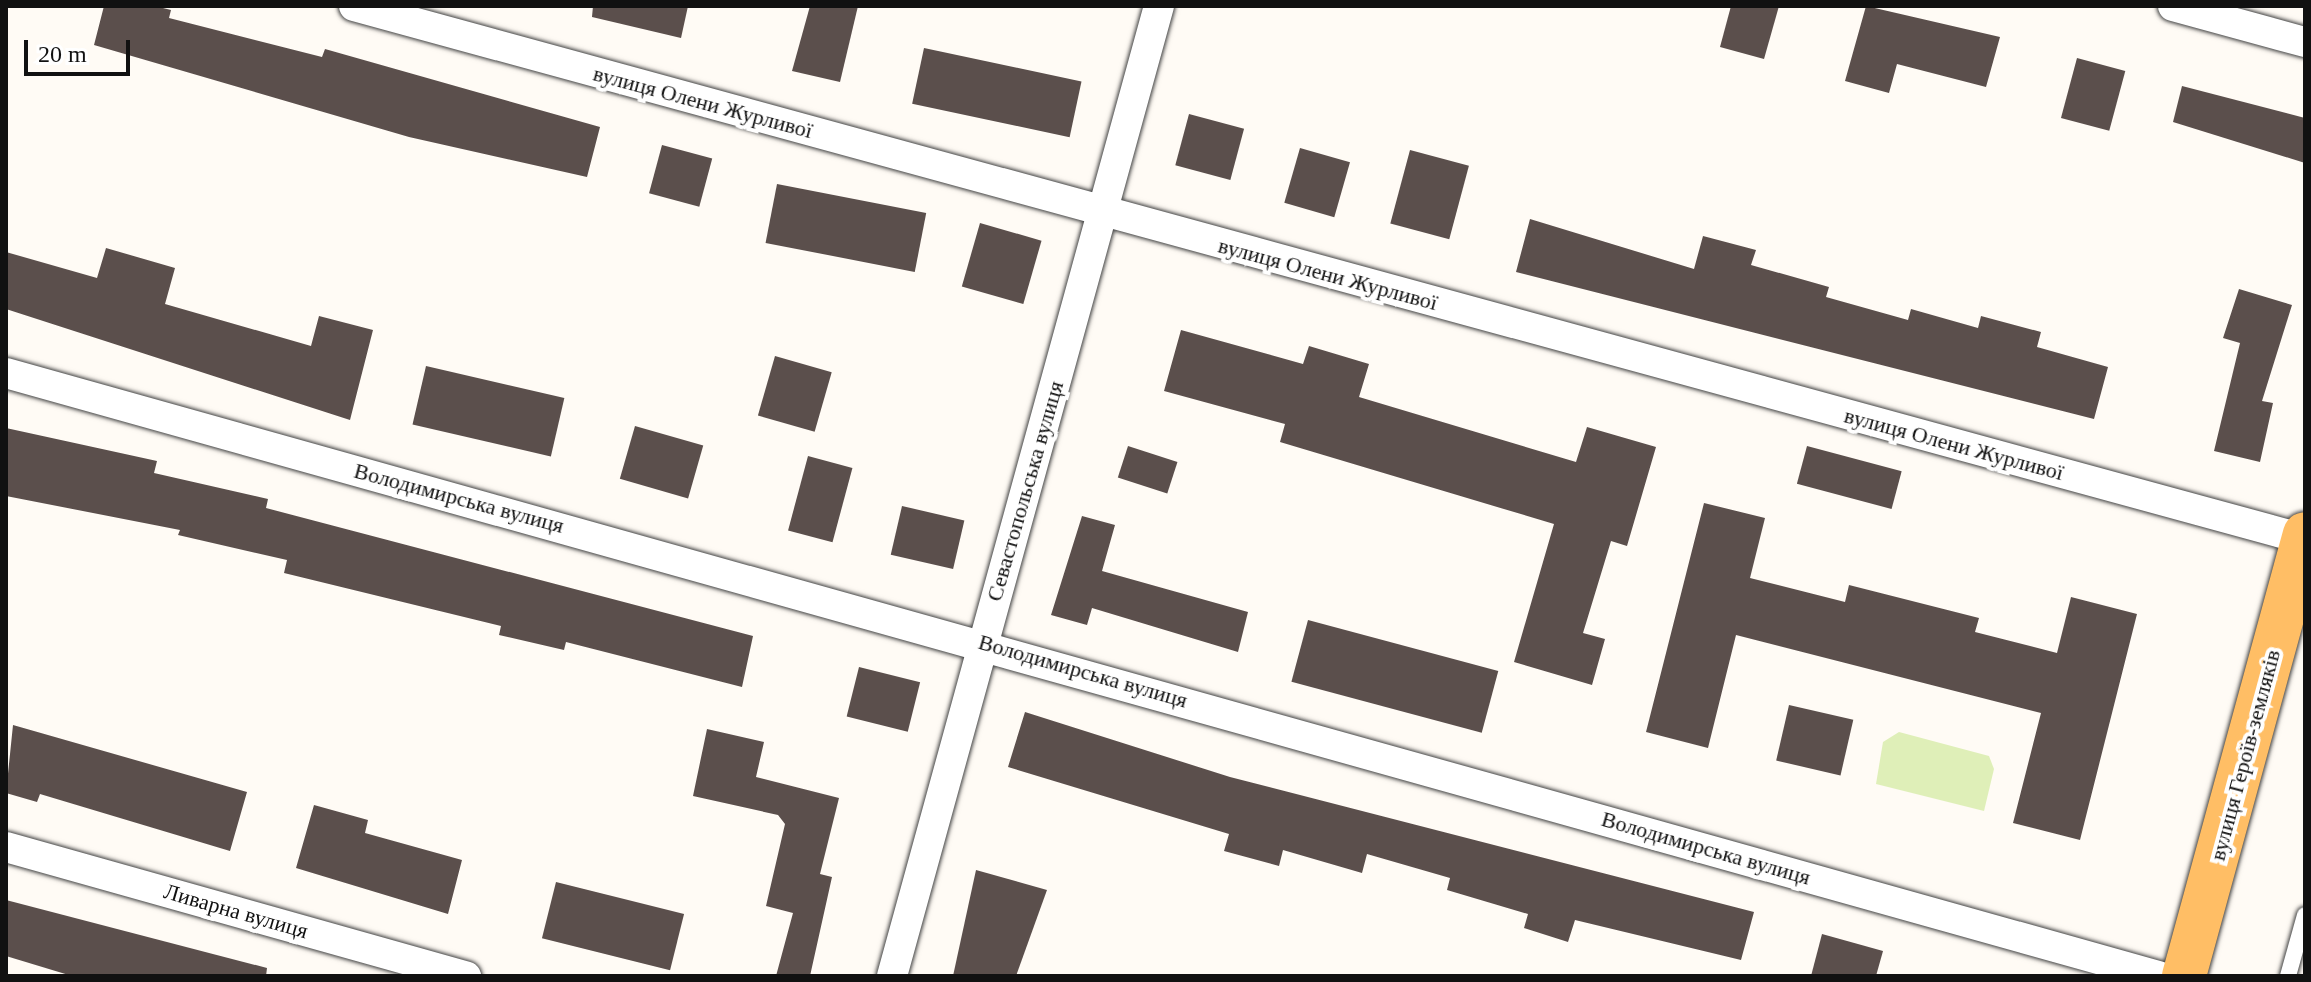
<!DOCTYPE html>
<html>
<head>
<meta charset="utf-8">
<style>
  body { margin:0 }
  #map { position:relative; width:2311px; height:982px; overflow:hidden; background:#fffbf5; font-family:Georgia,serif }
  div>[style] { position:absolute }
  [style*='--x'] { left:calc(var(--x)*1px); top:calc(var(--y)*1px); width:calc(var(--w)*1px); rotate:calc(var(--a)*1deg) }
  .green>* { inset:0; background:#dfefb8 }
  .building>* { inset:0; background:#5b4f4c; transform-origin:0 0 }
  .roads { filter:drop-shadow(0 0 2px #444) drop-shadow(0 0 2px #444) }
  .service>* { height:16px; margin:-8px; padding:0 8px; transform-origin:8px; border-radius:8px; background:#fff }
  .minor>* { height:30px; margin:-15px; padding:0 15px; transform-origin:15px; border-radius:15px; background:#fff }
  .primary>* { height:44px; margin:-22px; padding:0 22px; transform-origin:22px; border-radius:22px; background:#ffbe65 }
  span { translate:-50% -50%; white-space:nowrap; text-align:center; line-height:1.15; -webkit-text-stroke:8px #fff; paint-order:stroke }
  .street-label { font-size:22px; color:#111 }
  .frame { position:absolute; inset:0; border:8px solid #111; pointer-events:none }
  .scale { position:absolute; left:24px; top:40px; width:106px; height:36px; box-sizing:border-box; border:4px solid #111; border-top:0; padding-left:10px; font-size:24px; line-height:28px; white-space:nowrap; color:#111; -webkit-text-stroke:6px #fff; paint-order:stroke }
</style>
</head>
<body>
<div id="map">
  <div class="green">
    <div style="clip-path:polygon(1899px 732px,1989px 756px,1994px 769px,1984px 811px,1876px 784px,1883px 742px)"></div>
  </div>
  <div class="building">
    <div style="clip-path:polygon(104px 6px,155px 6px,171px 10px,169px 18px,322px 57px,325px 49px,600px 127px,587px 177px,409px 137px,94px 45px)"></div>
    <div style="clip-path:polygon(593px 6px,688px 6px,681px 38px,592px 17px)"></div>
    <div style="clip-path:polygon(810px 6px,858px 6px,840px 82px,792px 71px)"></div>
    <div style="clip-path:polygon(1731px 6px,1779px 6px,1764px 59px,1720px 47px)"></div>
    <div style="clip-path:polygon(1866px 6px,2000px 37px,1986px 87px,1897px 64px,1889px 93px,1845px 81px)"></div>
    <div style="left:924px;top:48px;width:161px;height:57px;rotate:12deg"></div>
    <div style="left:2077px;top:58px;width:50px;height:62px;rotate:15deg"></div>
    <div style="clip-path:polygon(2182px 86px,2305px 118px,2305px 163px,2173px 122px)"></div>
    <div style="left:1189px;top:114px;width:57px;height:53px;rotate:15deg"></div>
    <div style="left:662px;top:145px;width:52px;height:50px;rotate:15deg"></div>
    <div style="left:1300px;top:148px;width:52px;height:57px;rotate:16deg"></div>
    <div style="left:1410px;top:150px;width:61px;height:76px;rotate:15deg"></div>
    <div style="left:777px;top:184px;width:152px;height:60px;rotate:11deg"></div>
    <div style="clip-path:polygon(1530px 219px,1694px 269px,1703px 236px,1756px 250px,1751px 265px,1829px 287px,1826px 297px,1908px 320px,1911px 309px,1978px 328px,1981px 316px,2041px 332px,2037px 347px,2108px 367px,2094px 419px,1516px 272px)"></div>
    <div style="left:980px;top:223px;width:64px;height:66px;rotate:16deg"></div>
    <div style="clip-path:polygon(106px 248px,175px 268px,165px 304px,311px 346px,319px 316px,373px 330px,350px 420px,6px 309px,6px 252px,97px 278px)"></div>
    <div style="clip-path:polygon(2239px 289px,2292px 305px,2262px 401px,2273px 403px,2260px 462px,2214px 451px,2240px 343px,2223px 338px)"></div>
    <div style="clip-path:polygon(1181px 330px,1303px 364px,1309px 346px,1369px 364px,1359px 397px,1576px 462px,1587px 427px,1656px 447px,1627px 546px,1611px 541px,1583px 633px,1605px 639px,1592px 685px,1514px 662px,1554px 524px,1280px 442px,1285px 424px,1164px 391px)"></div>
    <div style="left:775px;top:356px;width:59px;height:62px;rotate:16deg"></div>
    <div style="left:426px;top:366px;width:142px;height:60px;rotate:13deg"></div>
    <div style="left:635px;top:426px;width:71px;height:55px;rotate:16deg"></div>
    <div style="clip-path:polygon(6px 428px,157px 461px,154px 473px,268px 499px,266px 508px,753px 636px,742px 687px,566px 642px,564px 650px,499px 635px,501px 626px,284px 573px,287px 560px,178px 535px,180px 530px,6px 496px)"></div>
    <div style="left:1128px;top:446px;width:52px;height:33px;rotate:18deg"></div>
    <div style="left:1807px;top:446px;width:98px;height:39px;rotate:15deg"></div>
    <div style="left:808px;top:456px;width:46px;height:77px;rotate:15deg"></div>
    <div style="clip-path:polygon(1704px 503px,1765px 518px,1750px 578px,1845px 602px,1849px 585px,1979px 618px,1975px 632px,2057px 653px,2071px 597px,2137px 614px,2080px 840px,2013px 823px,2041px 713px,1736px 635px,1708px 748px,1646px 732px)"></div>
    <div style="left:902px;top:506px;width:64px;height:50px;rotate:13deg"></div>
    <div style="clip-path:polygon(1082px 516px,1115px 525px,1102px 571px,1248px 612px,1238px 652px,1092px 608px,1087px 625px,1051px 615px)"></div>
    <div style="left:1308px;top:620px;width:197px;height:64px;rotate:15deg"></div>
    <div style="left:859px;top:667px;width:63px;height:51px;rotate:14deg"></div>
    <div style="left:1789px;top:705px;width:66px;height:57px;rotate:13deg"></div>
    <div style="clip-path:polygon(1025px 712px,1230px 777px,1754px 912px,1741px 960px,1575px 920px,1568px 942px,1524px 928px,1528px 914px,1447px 890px,1450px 878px,1367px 854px,1362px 873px,1283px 850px,1279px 866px,1224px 851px,1229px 834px,1008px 767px)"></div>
    <div style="clip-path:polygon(13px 725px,247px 792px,230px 851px,40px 794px,37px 802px,6px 793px)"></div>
    <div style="clip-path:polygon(707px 729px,764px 742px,756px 777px,839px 798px,820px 874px,832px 877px,810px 976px,776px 976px,793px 913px,766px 906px,785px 824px,778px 815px,693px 796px)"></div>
    <div style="clip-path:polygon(314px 805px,368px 820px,365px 833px,462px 860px,448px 914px,296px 868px)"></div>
    <div style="clip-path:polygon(976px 870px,1047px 890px,1016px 976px,953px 976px)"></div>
    <div style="left:556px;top:882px;width:132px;height:58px;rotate:14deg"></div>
    <div style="clip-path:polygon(6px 900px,267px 968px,266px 976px,72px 976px,6px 956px)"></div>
    <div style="clip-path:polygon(1822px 934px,1883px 951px,1876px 976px,1811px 976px)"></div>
  </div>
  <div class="roads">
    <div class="service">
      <div style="--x:2288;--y:976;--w:63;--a:-74.4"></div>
    </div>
    <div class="minor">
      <div style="--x:354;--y:6;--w:2022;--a:15.29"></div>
      <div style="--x:2173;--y:6;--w:137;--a:15.3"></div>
      <div style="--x:6;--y:373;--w:2235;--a:15.65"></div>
      <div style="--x:6;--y:847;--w:478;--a:15.7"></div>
      <div style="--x:892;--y:976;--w:1006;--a:-74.61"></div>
    </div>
    <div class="primary">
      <div style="--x:2184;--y:976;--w:458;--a:-74.7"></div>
    </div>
  </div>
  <div class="street-label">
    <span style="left:703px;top:102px;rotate:15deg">вулиця Олени Журливої</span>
    <span style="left:1328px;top:274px;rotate:15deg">вулиця Олени Журливої</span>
    <span style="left:1954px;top:444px;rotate:15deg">вулиця Олени Журливої</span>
    <span style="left:1025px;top:491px;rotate:-74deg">Севастопольська вулиця</span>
    <span style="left:459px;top:498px;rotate:15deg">Володимирська вулиця</span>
    <span style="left:1083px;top:671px;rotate:16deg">Володимирська вулиця</span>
    <span style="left:2245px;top:755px;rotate:-75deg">вулиця Героїв-земляків</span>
    <span style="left:1706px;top:848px;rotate:16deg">Володимирська вулиця</span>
    <span style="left:236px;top:911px;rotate:16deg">Ливарна вулиця</span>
  </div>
  <div class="frame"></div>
  <div class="scale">20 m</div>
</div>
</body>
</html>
